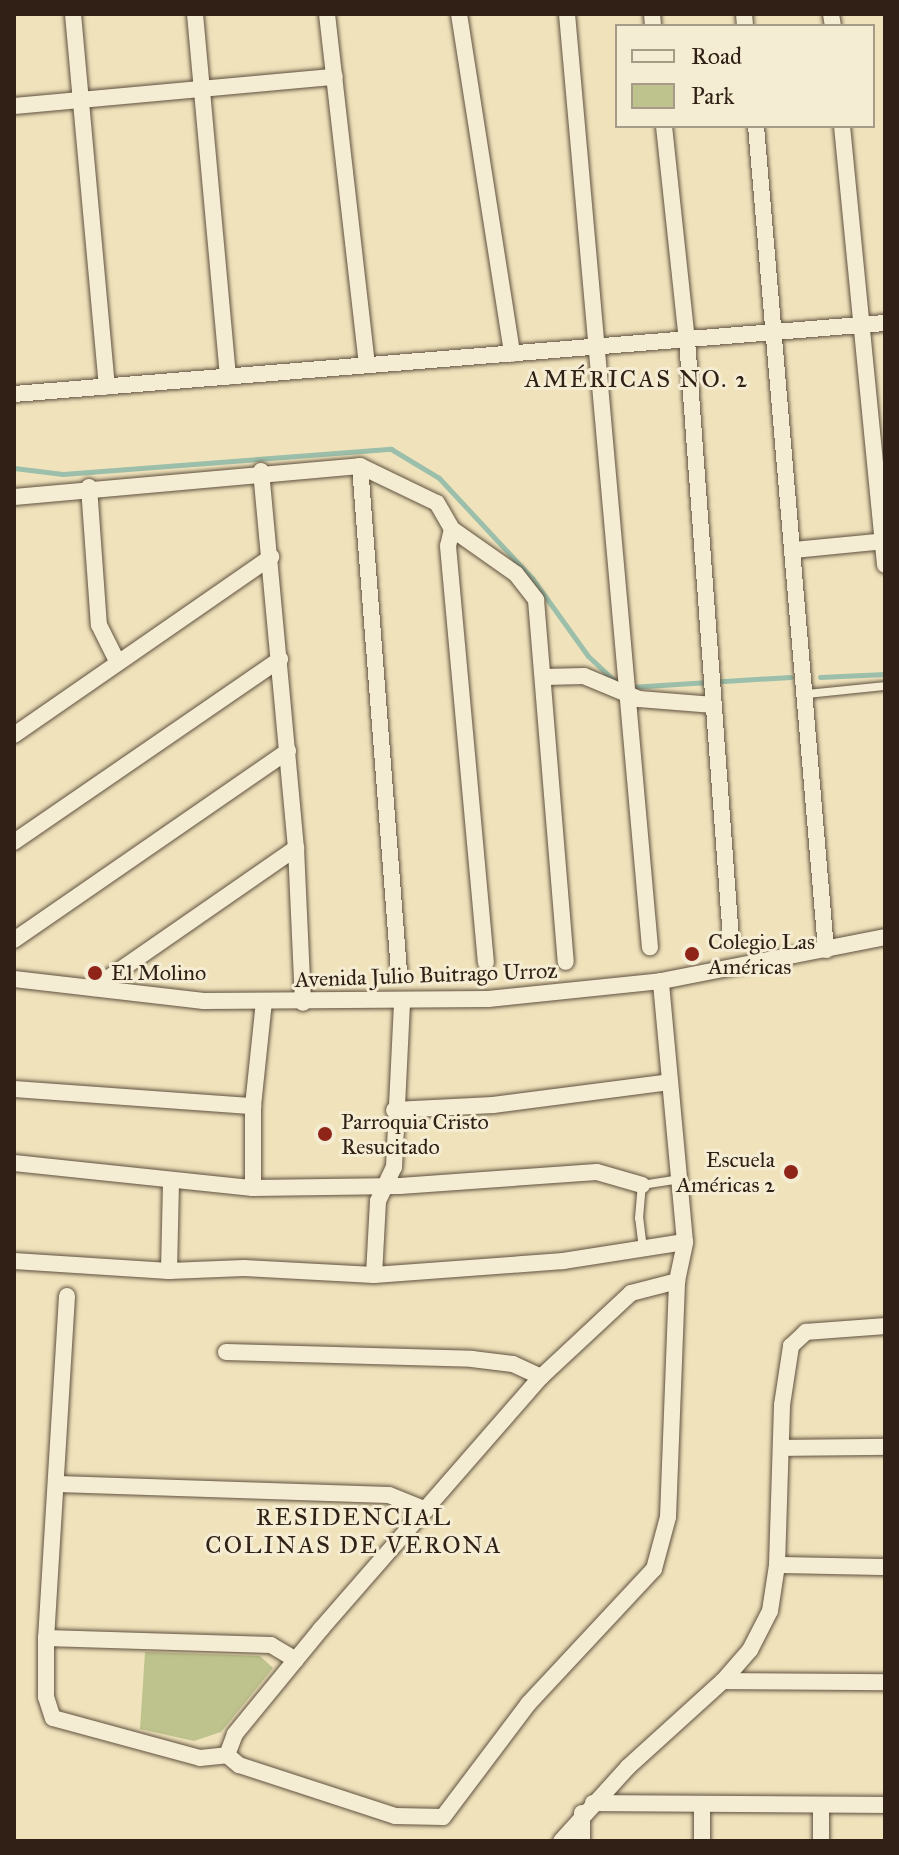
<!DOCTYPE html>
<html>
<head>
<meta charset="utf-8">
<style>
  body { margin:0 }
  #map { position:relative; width:899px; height:1855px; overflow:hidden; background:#f0e3bc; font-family:"IM FELL Great Primer",serif }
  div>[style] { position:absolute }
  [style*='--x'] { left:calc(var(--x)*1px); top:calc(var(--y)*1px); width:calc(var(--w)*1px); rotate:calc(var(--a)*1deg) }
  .green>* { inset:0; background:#bec28d }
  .stream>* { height:5px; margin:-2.5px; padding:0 2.5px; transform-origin:2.5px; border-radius:2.5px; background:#9bbfaa }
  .roads { filter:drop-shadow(0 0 2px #60513f) drop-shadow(0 0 2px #60513f) }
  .service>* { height:8px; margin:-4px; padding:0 4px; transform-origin:4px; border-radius:4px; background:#f5edd3 }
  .minor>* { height:16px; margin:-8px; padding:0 8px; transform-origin:8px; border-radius:8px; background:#f5edd3 }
  .dots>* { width:22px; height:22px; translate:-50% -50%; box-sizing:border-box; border:4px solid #f5edd3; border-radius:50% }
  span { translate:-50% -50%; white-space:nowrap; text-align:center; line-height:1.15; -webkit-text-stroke:6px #f5edd3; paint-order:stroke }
  .poi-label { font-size:22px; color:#302015 }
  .left { translate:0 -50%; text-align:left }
  .right { translate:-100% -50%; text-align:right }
  .street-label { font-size:22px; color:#302015 }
  .neighbourhood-label { font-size:24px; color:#302015; letter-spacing:2px }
  .frame { position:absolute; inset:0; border:16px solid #302015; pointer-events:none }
  .legend { position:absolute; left:615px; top:24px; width:260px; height:104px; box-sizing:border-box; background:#f5edd3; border:2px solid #a69b87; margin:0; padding:10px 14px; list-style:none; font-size:24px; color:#302015 }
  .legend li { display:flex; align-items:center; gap:16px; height:40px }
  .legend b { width:40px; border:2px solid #a69b87 }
</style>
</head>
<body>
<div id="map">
  <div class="green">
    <div style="clip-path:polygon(145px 1652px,260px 1656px,273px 1668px,221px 1732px,194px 1741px,140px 1729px)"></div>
  </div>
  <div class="stream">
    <div style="--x:14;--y:468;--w:49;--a:7"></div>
    <div style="--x:63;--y:474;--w:329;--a:-4.4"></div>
    <div style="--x:391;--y:449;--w:56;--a:31.1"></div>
    <div style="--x:439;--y:478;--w:137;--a:47.1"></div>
    <div style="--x:532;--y:578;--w:96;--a:54.3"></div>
    <div style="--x:588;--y:656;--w:40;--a:43"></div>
    <div style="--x:820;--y:677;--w:65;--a:-2.6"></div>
    <div style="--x:630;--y:687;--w:161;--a:-3.6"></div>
  </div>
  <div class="roads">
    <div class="service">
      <div style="--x:806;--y:694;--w:79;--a:-5.8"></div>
      <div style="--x:643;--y:1249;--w:31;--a:-97"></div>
      <div style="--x:639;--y:1218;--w:33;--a:-85"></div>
      <div style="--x:642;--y:1185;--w:37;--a:-9"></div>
    </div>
    <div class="minor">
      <div style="--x:73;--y:14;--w:374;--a:84.8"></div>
      <div style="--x:195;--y:14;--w:364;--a:84.8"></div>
      <div style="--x:327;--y:14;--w:353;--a:83.5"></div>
      <div style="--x:459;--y:14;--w:344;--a:81.1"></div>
      <div style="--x:567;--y:14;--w:937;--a:84.92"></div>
      <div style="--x:652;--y:14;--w:12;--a:85"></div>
      <div style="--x:744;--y:14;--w:12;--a:85"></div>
      <div style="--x:831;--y:14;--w:12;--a:81"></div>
      <div style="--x:14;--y:106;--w:322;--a:-5.2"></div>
      <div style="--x:664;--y:126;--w:215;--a:83.9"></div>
      <div style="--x:687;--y:340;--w:601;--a:85.8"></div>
      <div style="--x:756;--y:126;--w:827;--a:85.14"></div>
      <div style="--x:842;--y:126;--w:441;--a:84.4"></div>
      <div style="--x:14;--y:394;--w:874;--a:-4.66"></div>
      <div style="--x:360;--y:466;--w:508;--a:85.59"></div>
      <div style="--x:261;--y:471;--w:379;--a:84.7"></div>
      <div style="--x:296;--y:848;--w:155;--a:87.4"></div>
      <div style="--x:89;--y:487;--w:138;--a:85.9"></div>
      <div style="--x:99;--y:625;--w:42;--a:63.4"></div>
      <div style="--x:14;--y:497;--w:347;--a:-5.1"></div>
      <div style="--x:360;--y:466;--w:85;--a:25.7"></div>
      <div style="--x:437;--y:503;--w:30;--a:60"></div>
      <div style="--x:452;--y:529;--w:78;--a:35.1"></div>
      <div style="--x:516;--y:574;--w:33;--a:52"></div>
      <div style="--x:536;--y:600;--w:363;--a:85.3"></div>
      <div style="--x:452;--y:529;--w:17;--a:103"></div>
      <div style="--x:448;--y:546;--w:418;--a:84.8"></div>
      <div style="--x:794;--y:550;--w:91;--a:-5.6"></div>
      <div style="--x:544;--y:677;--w:40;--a:-1.4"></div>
      <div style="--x:584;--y:676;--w:60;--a:22.7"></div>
      <div style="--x:639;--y:699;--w:75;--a:4.6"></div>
      <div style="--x:14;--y:735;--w:313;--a:-34.7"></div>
      <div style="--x:14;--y:842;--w:323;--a:-34.5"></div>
      <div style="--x:14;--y:940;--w:333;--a:-34.6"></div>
      <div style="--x:14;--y:979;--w:191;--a:6.6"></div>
      <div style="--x:204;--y:1001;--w:284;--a:-0.4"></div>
      <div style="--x:488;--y:999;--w:174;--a:-5.9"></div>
      <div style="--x:661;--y:981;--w:228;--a:-11.1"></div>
      <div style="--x:94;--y:988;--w:246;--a:-34.7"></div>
      <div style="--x:14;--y:1089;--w:240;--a:4.1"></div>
      <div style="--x:394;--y:1110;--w:99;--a:-2.9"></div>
      <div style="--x:493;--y:1105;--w:178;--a:-7.4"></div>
      <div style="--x:14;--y:1163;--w:240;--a:6"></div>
      <div style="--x:253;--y:1188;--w:147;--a:-0.8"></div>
      <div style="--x:400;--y:1186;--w:197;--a:-4.1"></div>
      <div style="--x:597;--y:1172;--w:47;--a:16.1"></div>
      <div style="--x:253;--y:1188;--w:82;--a:-90"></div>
      <div style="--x:253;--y:1106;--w:105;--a:-84"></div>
      <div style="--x:14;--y:1261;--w:155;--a:3.7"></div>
      <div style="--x:169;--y:1271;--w:75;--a:-2.3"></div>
      <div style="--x:244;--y:1268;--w:130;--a:3.1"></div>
      <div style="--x:374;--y:1275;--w:190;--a:-4.2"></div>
      <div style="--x:563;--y:1261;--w:123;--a:-8.9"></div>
      <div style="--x:169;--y:1271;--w:89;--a:-88.7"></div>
      <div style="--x:374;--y:1275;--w:74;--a:-86.9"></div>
      <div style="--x:378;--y:1201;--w:38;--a:-65"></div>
      <div style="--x:394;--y:1167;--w:165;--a:-87.2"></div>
      <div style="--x:67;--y:1296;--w:343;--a:93.5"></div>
      <div style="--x:46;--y:1638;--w:59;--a:90"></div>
      <div style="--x:46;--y:1697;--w:22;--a:72"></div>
      <div style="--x:53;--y:1718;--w:152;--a:15.2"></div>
      <div style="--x:200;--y:1758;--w:27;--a:-6"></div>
      <div style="--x:227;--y:1755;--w:16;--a:40"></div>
      <div style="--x:239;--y:1765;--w:164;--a:18.1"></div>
      <div style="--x:395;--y:1816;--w:48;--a:1.2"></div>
      <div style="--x:443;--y:1817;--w:141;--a:-53"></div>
      <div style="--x:528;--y:1704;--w:185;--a:-47"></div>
      <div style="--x:654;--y:1569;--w:54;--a:-74.9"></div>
      <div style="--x:668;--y:1517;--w:236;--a:-87.8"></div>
      <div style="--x:677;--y:1281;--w:40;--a:-78"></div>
      <div style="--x:685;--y:1242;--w:262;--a:-95.3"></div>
      <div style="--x:226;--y:1352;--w:246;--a:1.6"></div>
      <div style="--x:472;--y:1359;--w:41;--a:7"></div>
      <div style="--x:513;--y:1364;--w:31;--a:25"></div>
      <div style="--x:782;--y:1448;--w:103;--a:-0.6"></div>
      <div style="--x:58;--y:1484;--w:331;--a:1.9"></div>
      <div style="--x:389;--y:1495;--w:40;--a:22"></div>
      <div style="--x:777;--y:1565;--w:108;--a:1.1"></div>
      <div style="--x:46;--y:1638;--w:225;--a:1.8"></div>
      <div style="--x:271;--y:1645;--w:29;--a:31"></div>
      <div style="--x:723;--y:1681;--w:162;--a:0.4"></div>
      <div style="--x:227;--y:1755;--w:22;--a:-69"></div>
      <div style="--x:235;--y:1734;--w:136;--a:-50.7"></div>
      <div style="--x:321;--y:1629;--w:335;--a:-48.9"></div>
      <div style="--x:541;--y:1377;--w:123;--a:-43"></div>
      <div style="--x:631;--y:1293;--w:48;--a:-14.6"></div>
      <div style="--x:593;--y:1803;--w:292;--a:0.4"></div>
      <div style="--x:582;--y:1813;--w:28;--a:90"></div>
      <div style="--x:561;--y:1841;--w:100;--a:-47.8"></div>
      <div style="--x:628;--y:1767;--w:128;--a:-42.2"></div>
      <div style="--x:723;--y:1681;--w:41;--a:-48.9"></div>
      <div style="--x:750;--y:1650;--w:44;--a:-62.9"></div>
      <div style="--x:770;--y:1611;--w:47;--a:-81.3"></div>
      <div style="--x:777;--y:1565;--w:160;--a:-88.2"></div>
      <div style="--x:782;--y:1405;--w:60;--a:-81.3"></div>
      <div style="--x:791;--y:1346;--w:21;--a:-43"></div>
      <div style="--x:806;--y:1332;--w:79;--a:-4.3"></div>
      <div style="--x:702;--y:1841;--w:37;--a:-90"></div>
      <div style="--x:821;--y:1841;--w:36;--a:-90"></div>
    </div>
  </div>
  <div class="dots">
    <div style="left:692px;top:954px;background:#8f2418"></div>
    <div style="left:95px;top:973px;background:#8f2418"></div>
    <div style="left:325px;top:1134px;background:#8f2418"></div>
    <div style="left:791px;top:1172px;background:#8f2418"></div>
  </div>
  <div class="poi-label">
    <span class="left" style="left:708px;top:954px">Colegio Las<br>Américas</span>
    <span class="left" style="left:111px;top:973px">El Molino</span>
    <span class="left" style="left:341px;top:1134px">Parroquia Cristo<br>Resucitado</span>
    <span class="right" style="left:775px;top:1172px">Escuela<br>Américas 2</span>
  </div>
  <div class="street-label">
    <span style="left:426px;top:975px;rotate:-2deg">Avenida Julio Buitrago Urroz</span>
  </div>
  <div class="neighbourhood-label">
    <span style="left:637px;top:380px">AMÉRICAS NO. 2</span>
    <span style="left:354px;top:1532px">RESIDENCIAL<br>COLINAS DE VERONA</span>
  </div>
  <div class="frame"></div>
  <ul class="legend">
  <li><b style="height:10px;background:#f5edd3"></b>Road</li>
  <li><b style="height:22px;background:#bec28d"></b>Park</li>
  </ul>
</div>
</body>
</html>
